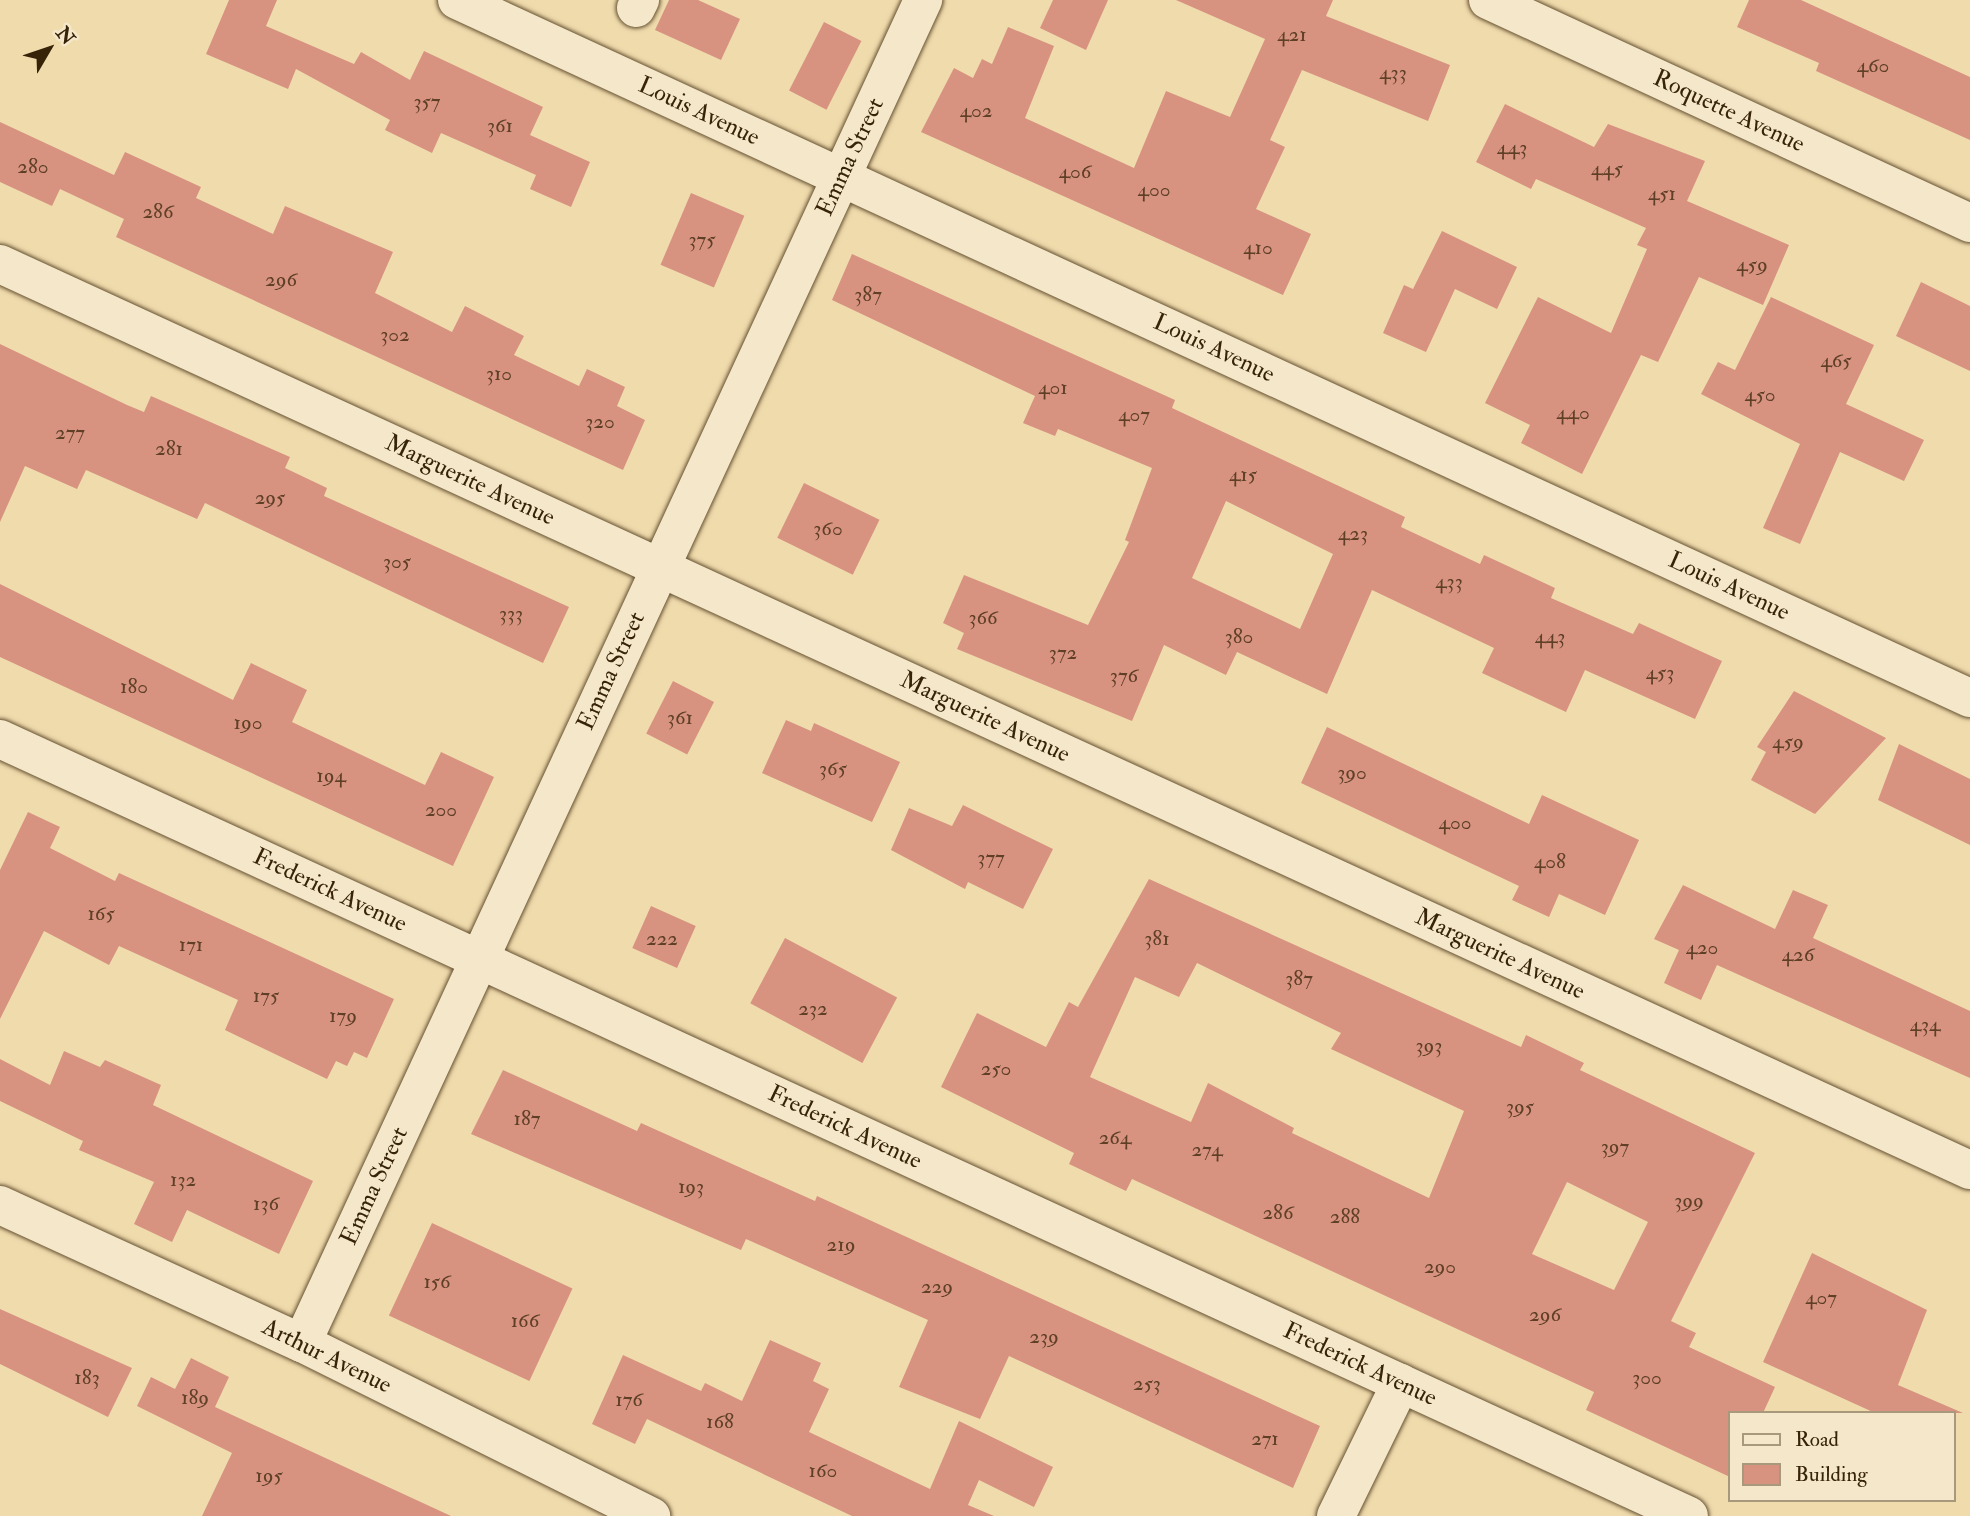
<!DOCTYPE html>
<html>
<head>
<meta charset="utf-8">
<style>
  body { margin:0 }
  #map { position:relative; width:1970px; height:1516px; overflow:hidden; background:#f0dbad; font-family:"IM FELL Double Pica",serif }
  div>[style] { position:absolute }
  [style*='--x'] { left:calc(var(--x)*1px); top:calc(var(--y)*1px); width:calc(var(--w)*1px); rotate:calc(var(--a)*1deg) }
  .building>* { inset:0; background:#d79380; transform-origin:0 0 }
  .roads { filter:drop-shadow(0 0 2px #655131) drop-shadow(0 0 2px #655131) }
  .minor>* { height:38px; margin:-19px; padding:0 19px; transform-origin:19px; border-radius:19px; background:#f5e8ca }
  span { translate:-50% -50%; white-space:nowrap; text-align:center; line-height:1.15; -webkit-text-stroke:5px #f5e8ca; paint-order:stroke }
  .number-label { font-size:21px; color:#5f3f26 }
  .number-label span { -webkit-text-stroke-width:0 }
  .street-label { font-size:24px; color:#372308 }
  .legend { position:absolute; left:1728px; top:1411px; width:228px; height:91px; box-sizing:border-box; background:#f5e8ca; border:2px solid #a9997c; margin:0; padding:9px 12px; list-style:none; font-size:21px; color:#372308 }
  .legend li { display:flex; align-items:center; gap:14px; height:35px }
  .legend b { width:35px; border:2px solid #a9997c }
  .north { position:absolute; left:14px; top:14px; width:70px; height:70px; -webkit-text-stroke:5px #f5e8ca; paint-order:stroke; rotate:51deg; font-size:19px; font-weight:700; line-height:28px; text-align:center; color:#372308 }
  .north::after { content:''; display:block; margin:auto; width:24px; height:32px; background:#372308; clip-path:polygon(50% 0,100% 100%,50% 72%,0 100%) }
</style>
</head>
<body>
<div id="map">
  <div class="building">
    <div style="clip-path:polygon(229px 0,277px 0,266px 26px,354px 64px,361px 52px,410px 80px,424px 51px,543px 107px,530px 135px,590px 162px,571px 207px,530px 189px,536px 175px,441px 133px,432px 153px,385px 130px,390px 120px,296px 69px,288px 89px,206px 54px)"></div>
    <div style="clip-path:polygon(669px 0,698px 0,740px 19px,721px 60px,655px 30px)"></div>
    <div style="clip-path:polygon(1053px 0,1108px 0,1086px 50px,1040px 28px)"></div>
    <div style="clip-path:polygon(1176px 0,1333px 0,1326px 16px,1450px 65px,1428px 121px,1302px 70px,1270px 140px,1285px 147px,1256px 209px,1311px 234px,1283px 295px,921px 132px,954px 68px,973px 78px,982px 59px,992px 64px,1008px 27px,1054px 46px,1025px 118px,1134px 168px,1166px 91px,1230px 117px,1265px 39px)"></div>
    <div style="clip-path:polygon(1749px 0,1801px 0,1970px 77px,1970px 140px,1816px 71px,1819px 63px,1737px 27px)"></div>
    <div style="left:824px;top:22px;width:42px;height:77px;rotate:27deg"></div>
    <div style="clip-path:polygon(1505px 104px,1594px 147px,1608px 124px,1705px 161px,1687px 201px,1789px 245px,1763px 305px,1699px 277px,1658px 362px,1641px 355px,1582px 474px,1521px 443px,1530px 425px,1485px 403px,1538px 297px,1611px 333px,1647px 249px,1637px 245px,1646px 228px,1536px 179px,1531px 189px,1476px 162px)"></div>
    <div style="clip-path:polygon(0 122px,114px 175px,125px 152px,201px 187px,196px 198px,273px 234px,285px 206px,393px 252px,375px 293px,452px 332px,465px 306px,524px 336px,514px 355px,579px 386px,587px 369px,625px 387px,617px 406px,645px 420px,623px 470px,116px 237px,124px 219px,60px 189px,52px 206px,0 182px)"></div>
    <div style="left:691px;top:193px;width:58px;height:78px;rotate:23deg"></div>
    <div style="clip-path:polygon(1442px 231px,1517px 267px,1497px 309px,1455px 289px,1426px 352px,1383px 333px,1404px 285px,1413px 289px)"></div>
    <div style="clip-path:polygon(evenodd,852px 254px,1175px 400px,1172px 408px,1405px 517px,1401px 527px,1480px 564px,1484px 555px,1555px 588px,1551px 598px,1633px 634px,1639px 623px,1722px 661px,1695px 719px,1585px 670px,1566px 712px,1482px 673px,1494px 648px,1372px 590px,1327px 694px,1237px 652px,1226px 675px,1164px 645px,1132px 721px,957px 649px,964px 633px,943px 623px,964px 575px,1088px 625px,1129px 542px,1125px 540px,1152px 468px,1058px 429px,1055px 436px,1023px 423px,1035px 396px,832px 300px,852px 254px,1226px 501px,1333px 554px,1300px 629px,1192px 578px,1226px 501px)"></div>
    <div style="clip-path:polygon(1921px 282px,1970px 306px,1970px 371px,1896px 336px)"></div>
    <div style="clip-path:polygon(1771px 297px,1874px 345px,1846px 404px,1924px 440px,1904px 481px,1840px 452px,1800px 544px,1763px 528px,1800px 444px,1701px 394px,1718px 362px,1735px 370px)"></div>
    <div style="clip-path:polygon(0 344px,127px 405px,144px 412px,151px 396px,290px 457px,285px 468px,327px 488px,324px 496px,569px 607px,543px 663px,205px 503px,197px 519px,86px 470px,77px 489px,25px 466px,0 522px)"></div>
    <div style="left:804px;top:483px;width:84px;height:61px;rotate:26deg"></div>
    <div style="clip-path:polygon(0 584px,233px 700px,251px 663px,307px 690px,292px 722px,425px 785px,441px 752px,494px 777px,453px 866px,0 657px)"></div>
    <div style="left:673px;top:681px;width:46px;height:59px;rotate:27deg"></div>
    <div style="clip-path:polygon(1794px 691px,1886px 738px,1815px 814px,1751px 780px,1766px 752px,1757px 747px)"></div>
    <div style="clip-path:polygon(786px 720px,811px 731px,814px 723px,900px 762px,872px 822px,762px 773px)"></div>
    <div style="clip-path:polygon(1327px 727px,1529px 824px,1542px 795px,1639px 840px,1605px 915px,1559px 894px,1549px 917px,1512px 900px,1519px 886px,1301px 783px)"></div>
    <div style="clip-path:polygon(1899px 744px,1970px 779px,1970px 845px,1878px 800px)"></div>
    <div style="clip-path:polygon(963px 805px,1053px 849px,1023px 909px,968px 882px,965px 889px,891px 850px,909px 808px,952px 826px)"></div>
    <div style="clip-path:polygon(28px 812px,60px 827px,50px 848px,115px 881px,119px 873px,394px 999px,367px 1058px,354px 1052px,347px 1066px,336px 1061px,327px 1079px,225px 1030px,238px 1000px,119px 946px,109px 965px,44px 931px,0 1019px,0 870px)"></div>
    <div style="clip-path:polygon(evenodd,1149px 879px,1521px 1047px,1526px 1035px,1584px 1063px,1580px 1070px,1755px 1153px,1671px 1321px,1696px 1333px,1689px 1347px,1775px 1387px,1763px 1413px,1730px 1413px,1730px 1477px,1586px 1410px,1594px 1392px,1132px 1179px,1126px 1191px,1069px 1164px,1074px 1153px,941px 1087px,977px 1013px,1046px 1047px,1069px 1002px,1078px 1007px,1149px 879px,1197px 963px,1341px 1033px,1331px 1049px,1464px 1111px,1429px 1198px,1292px 1133px,1294px 1128px,1208px 1083px,1191px 1122px,1090px 1077px,1135px 977px,1179px 997px,1197px 963px,1149px 879px,1567px 1182px,1648px 1222px,1614px 1290px,1532px 1254px,1567px 1182px)"></div>
    <div style="clip-path:polygon(1683px 885px,1775px 929px,1793px 890px,1828px 905px,1813px 938px,1970px 1011px,1970px 1078px,1717px 965px,1701px 1000px,1664px 983px,1679px 950px,1654px 939px)"></div>
    <div style="left:651px;top:906px;width:49px;height:46px;rotate:24deg"></div>
    <div style="left:785px;top:938px;width:127px;height:74px;rotate:28deg"></div>
    <div style="clip-path:polygon(64px 1051px,100px 1067px,105px 1060px,161px 1085px,153px 1105px,313px 1181px,279px 1254px,187px 1210px,172px 1242px,134px 1224px,154px 1182px,79px 1150px,83px 1141px,0 1101px,0 1059px,50px 1085px)"></div>
    <div style="clip-path:polygon(503px 1070px,637px 1131px,641px 1123px,815px 1201px,817px 1196px,1320px 1426px,1293px 1488px,1009px 1356px,980px 1419px,899px 1387px,928px 1320px,746px 1239px,741px 1250px,471px 1134px)"></div>
    <div style="left:432px;top:1223px;width:155px;height:102px;rotate:25deg"></div>
    <div style="clip-path:polygon(1812px 1253px,1927px 1310px,1898px 1385px,1963px 1413px,1875px 1413px,1763px 1362px)"></div>
    <div style="clip-path:polygon(0 1309px,132px 1368px,108px 1417px,0 1364px)"></div>
    <div style="clip-path:polygon(770px 1340px,821px 1363px,813px 1381px,829px 1389px,809px 1432px,930px 1489px,959px 1421px,1053px 1467px,1034px 1507px,979px 1480px,968px 1505px,994px 1516px,852px 1516px,647px 1419px,635px 1444px,592px 1424px,623px 1355px,701px 1391px,705px 1383px,742px 1401px)"></div>
    <div style="clip-path:polygon(191px 1358px,229px 1377px,215px 1407px,451px 1516px,202px 1516px,232px 1453px,137px 1406px,151px 1377px,175px 1389px)"></div>
  </div>
  <div class="roads">
    <div class="minor">
      <div style="--x:457;--y:0;--w:1666;--a:24.77"></div>
      <div style="--x:1488;--y:0;--w:531;--a:24.83"></div>
      <div style="--x:636;--y:8;--w:9;--a:-63"></div>
      <div style="--x:0;--y:264;--w:2168;--a:24.7"></div>
      <div style="--x:0;--y:739;--w:1859;--a:24.7"></div>
      <div style="--x:0;--y:1205;--w:332;--a:24.6"></div>
      <div style="--x:302;--y:1343;--w:390;--a:26.4"></div>
      <div style="--x:302;--y:1343;--w:1480;--a:-65.18"></div>
      <div style="--x:1336;--y:1516;--w:148;--a:-64"></div>
    </div>
  </div>
  <div class="number-label">
    <span style="left:1292px;top:35px">421</span>
    <span style="left:1873px;top:66px">460</span>
    <span style="left:1393px;top:73px">433</span>
    <span style="left:427px;top:102px">357</span>
    <span style="left:976px;top:111px">402</span>
    <span style="left:500px;top:126px">361</span>
    <span style="left:1512px;top:148px">443</span>
    <span style="left:33px;top:167px">280</span>
    <span style="left:1607px;top:169px">445</span>
    <span style="left:1075px;top:172px">406</span>
    <span style="left:1154px;top:190px">400</span>
    <span style="left:1662px;top:194px">451</span>
    <span style="left:158px;top:212px">286</span>
    <span style="left:702px;top:240px">375</span>
    <span style="left:1258px;top:248px">410</span>
    <span style="left:1752px;top:265px">459</span>
    <span style="left:281px;top:280px">296</span>
    <span style="left:868px;top:295px">387</span>
    <span style="left:395px;top:335px">302</span>
    <span style="left:1836px;top:361px">465</span>
    <span style="left:499px;top:374px">310</span>
    <span style="left:1053px;top:388px">401</span>
    <span style="left:1760px;top:395px">450</span>
    <span style="left:1573px;top:413px">440</span>
    <span style="left:1134px;top:415px">407</span>
    <span style="left:600px;top:422px">320</span>
    <span style="left:70px;top:433px">277</span>
    <span style="left:169px;top:449px">281</span>
    <span style="left:1243px;top:475px">415</span>
    <span style="left:270px;top:498px">295</span>
    <span style="left:828px;top:529px">360</span>
    <span style="left:1353px;top:534px">423</span>
    <span style="left:397px;top:562px">305</span>
    <span style="left:1449px;top:582px">433</span>
    <span style="left:511px;top:614px">333</span>
    <span style="left:983px;top:618px">366</span>
    <span style="left:1239px;top:637px">380</span>
    <span style="left:1550px;top:637px">443</span>
    <span style="left:1063px;top:653px">372</span>
    <span style="left:1660px;top:673px">453</span>
    <span style="left:1124px;top:676px">376</span>
    <span style="left:134px;top:687px">180</span>
    <span style="left:680px;top:718px">361</span>
    <span style="left:248px;top:723px">190</span>
    <span style="left:1788px;top:742px">459</span>
    <span style="left:833px;top:769px">365</span>
    <span style="left:1352px;top:773px">390</span>
    <span style="left:331px;top:776px">194</span>
    <span style="left:441px;top:810px">200</span>
    <span style="left:1455px;top:823px">400</span>
    <span style="left:991px;top:858px">377</span>
    <span style="left:1550px;top:862px">408</span>
    <span style="left:101px;top:914px">165</span>
    <span style="left:662px;top:939px">222</span>
    <span style="left:1157px;top:939px">381</span>
    <span style="left:191px;top:945px">171</span>
    <span style="left:1702px;top:948px">420</span>
    <span style="left:1798px;top:955px">426</span>
    <span style="left:1299px;top:979px">387</span>
    <span style="left:266px;top:996px">175</span>
    <span style="left:813px;top:1009px">232</span>
    <span style="left:343px;top:1016px">179</span>
    <span style="left:1925px;top:1025px">434</span>
    <span style="left:1429px;top:1046px">393</span>
    <span style="left:996px;top:1069px">250</span>
    <span style="left:1520px;top:1107px">395</span>
    <span style="left:527px;top:1119px">187</span>
    <span style="left:1115px;top:1138px">264</span>
    <span style="left:1615px;top:1147px">397</span>
    <span style="left:1207px;top:1150px">274</span>
    <span style="left:183px;top:1180px">132</span>
    <span style="left:691px;top:1187px">193</span>
    <span style="left:1689px;top:1201px">399</span>
    <span style="left:266px;top:1204px">136</span>
    <span style="left:1278px;top:1213px">286</span>
    <span style="left:1345px;top:1217px">288</span>
    <span style="left:841px;top:1245px">219</span>
    <span style="left:1440px;top:1267px">290</span>
    <span style="left:437px;top:1282px">156</span>
    <span style="left:937px;top:1287px">229</span>
    <span style="left:1821px;top:1298px">407</span>
    <span style="left:1545px;top:1315px">296</span>
    <span style="left:525px;top:1321px">166</span>
    <span style="left:1044px;top:1337px">239</span>
    <span style="left:87px;top:1378px">183</span>
    <span style="left:1647px;top:1378px">300</span>
    <span style="left:1147px;top:1384px">253</span>
    <span style="left:195px;top:1398px">189</span>
    <span style="left:629px;top:1400px">176</span>
    <span style="left:720px;top:1422px">168</span>
    <span style="left:1265px;top:1439px">271</span>
    <span style="left:823px;top:1471px">160</span>
    <span style="left:269px;top:1476px">195</span>
  </div>
  <div class="street-label">
    <span style="left:699px;top:111px;rotate:25deg">Louis Avenue</span>
    <span style="left:1729px;top:111px;rotate:25deg">Roquette Avenue</span>
    <span style="left:850px;top:157px;rotate:-65deg">Emma Street</span>
    <span style="left:1214px;top:348px;rotate:25deg">Louis Avenue</span>
    <span style="left:470px;top:480px;rotate:25deg">Marguerite Avenue</span>
    <span style="left:1729px;top:586px;rotate:25deg">Louis Avenue</span>
    <span style="left:611px;top:671px;rotate:-65deg">Emma Street</span>
    <span style="left:985px;top:717px;rotate:25deg">Marguerite Avenue</span>
    <span style="left:330px;top:890px;rotate:25deg">Frederick Avenue</span>
    <span style="left:1500px;top:954px;rotate:25deg">Marguerite Avenue</span>
    <span style="left:845px;top:1127px;rotate:25deg">Frederick Avenue</span>
    <span style="left:374px;top:1186px;rotate:-65deg">Emma Street</span>
    <span style="left:327px;top:1356px;rotate:26deg">Arthur Avenue</span>
    <span style="left:1360px;top:1364px;rotate:25deg">Frederick Avenue</span>
  </div>
  <ul class="legend">
  <li><b style="height:9px;background:#f5e8ca"></b>Road</li>
  <li><b style="height:19px;background:#d79380"></b>Building</li>
  </ul>
  <div class="north">N</div>
</div>
</body>
</html>
